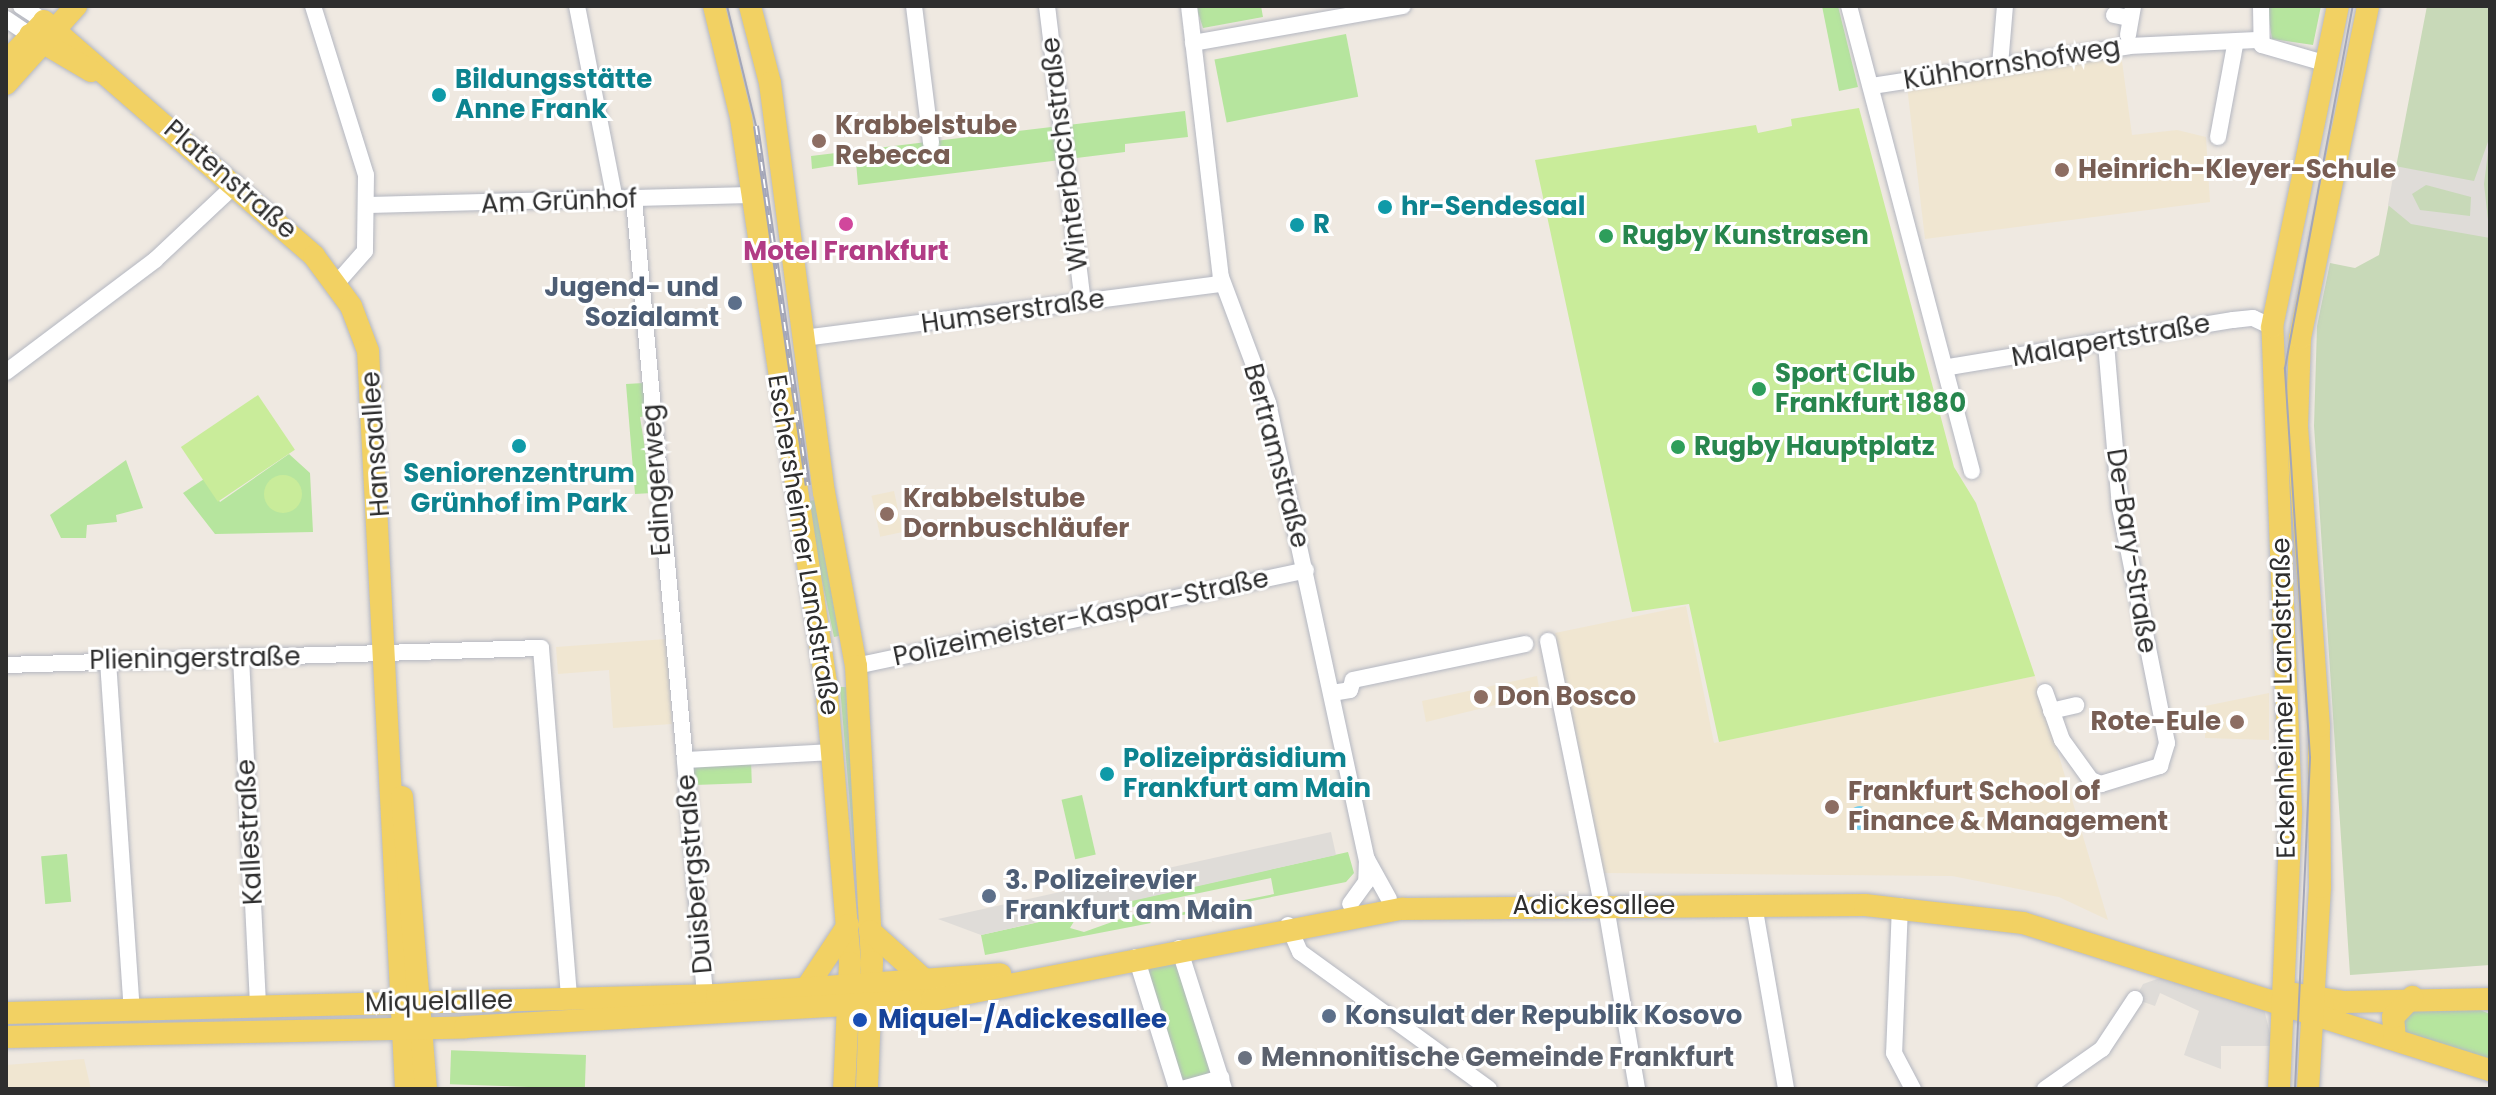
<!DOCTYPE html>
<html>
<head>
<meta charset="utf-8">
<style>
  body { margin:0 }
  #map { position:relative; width:2496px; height:1095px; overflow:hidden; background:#efe9e1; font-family:Poppins,sans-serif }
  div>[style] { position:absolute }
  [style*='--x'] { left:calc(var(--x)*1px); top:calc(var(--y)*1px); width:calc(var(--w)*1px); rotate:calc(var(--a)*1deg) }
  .education>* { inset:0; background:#f0e6d1; transform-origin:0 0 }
  .green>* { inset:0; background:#b6e59e; transform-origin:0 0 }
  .cemetery>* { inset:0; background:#c8d9b8 }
  .pitch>* { inset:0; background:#c9ec9a; transform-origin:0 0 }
  .round { border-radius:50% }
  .plaza>* { inset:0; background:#dfdcd8 }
  .water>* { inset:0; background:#75cff0 }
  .roads { filter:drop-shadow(0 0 2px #b4b7c1) drop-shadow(0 0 2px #b4b7c1) }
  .minor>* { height:16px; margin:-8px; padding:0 8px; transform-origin:8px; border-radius:8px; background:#fff }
  .major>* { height:22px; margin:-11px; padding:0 11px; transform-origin:11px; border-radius:11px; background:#f2d163 }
  .tram>* { height:2px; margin:-1px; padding:0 1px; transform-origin:1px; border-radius:1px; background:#a3a6b8 }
  .rail>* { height:6px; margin-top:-3px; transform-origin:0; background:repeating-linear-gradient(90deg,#fff 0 9px,#a3a6b8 0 18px); box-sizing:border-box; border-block:2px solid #a3a6b8 }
  .dots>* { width:22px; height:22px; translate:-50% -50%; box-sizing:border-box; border:4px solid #fff; border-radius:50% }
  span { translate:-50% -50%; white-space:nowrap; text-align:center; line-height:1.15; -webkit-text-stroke:6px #fff; paint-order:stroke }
  .street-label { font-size:26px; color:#2e2e2e }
  .culture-label { font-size:26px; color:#0d838f; font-weight:700 }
  .left { translate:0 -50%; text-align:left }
  .education-label { font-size:26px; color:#785e54; font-weight:700 }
  .right { translate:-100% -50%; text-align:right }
  .leisure-label { font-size:26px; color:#27864d; font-weight:700 }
  .hotel-label { font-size:26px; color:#b23c85; font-weight:700 }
  .service-label { font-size:26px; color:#4e5e75; font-weight:700 }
  .transit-label { font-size:26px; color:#164399; font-weight:700 }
  .worship-label { font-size:26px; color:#5b616d; font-weight:700 }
  .frame { position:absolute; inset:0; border:8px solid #2e2e2e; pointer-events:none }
</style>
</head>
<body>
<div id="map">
  <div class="education">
    <div style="clip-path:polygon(2121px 54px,2132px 135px,2177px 130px,2206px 137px,2210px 202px,1925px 239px,1907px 86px)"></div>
    <div style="left:894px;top:491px;width:42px;height:23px;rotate:78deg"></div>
    <div style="clip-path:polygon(1686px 606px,1714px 743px,2035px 676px,2108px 920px,2059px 897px,1952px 876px,1604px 873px,1555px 633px)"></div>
    <div style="clip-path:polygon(666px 639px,672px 724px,613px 728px,609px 670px,558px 674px,556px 647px)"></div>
    <div style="clip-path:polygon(1537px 676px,1540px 694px,1426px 722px,1422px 701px)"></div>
    <div style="clip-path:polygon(2269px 693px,2269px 740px,2205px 738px,2205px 706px)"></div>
    <div style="clip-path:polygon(84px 1059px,91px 1089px,6px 1089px,6px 1065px)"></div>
  </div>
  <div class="green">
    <div style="clip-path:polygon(1196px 6px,1261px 6px,1263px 17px,1203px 28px)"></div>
    <div style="clip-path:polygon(1822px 6px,1838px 6px,1858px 87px,1839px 91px)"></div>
    <div style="clip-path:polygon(2267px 6px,2321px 6px,2313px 45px,2272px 39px)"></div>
    <div style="left:1346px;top:34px;width:64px;height:134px;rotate:79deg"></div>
    <div style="clip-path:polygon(1185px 111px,1188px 137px,1125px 144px,1125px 152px,858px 185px,856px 162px,812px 169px,811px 156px)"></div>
    <div style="clip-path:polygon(644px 383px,647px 416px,640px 417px,652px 493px,635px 494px,626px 384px)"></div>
    <div style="clip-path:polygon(289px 454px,310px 473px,313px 532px,215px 534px,183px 493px,204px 479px,220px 502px)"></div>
    <div style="clip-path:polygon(126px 460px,143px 508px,116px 515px,117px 522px,87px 525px,86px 538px,61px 538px,50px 515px)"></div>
    <div style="left:819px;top:499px;width:138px;height:14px;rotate:78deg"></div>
    <div style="clip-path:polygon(840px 687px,846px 687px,860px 924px)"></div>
    <div style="left:751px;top:760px;width:23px;height:58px;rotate:88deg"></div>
    <div style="left:1082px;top:795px;width:61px;height:21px;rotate:77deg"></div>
    <div style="clip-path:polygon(1348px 852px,1354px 873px,1346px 882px,1158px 920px,1162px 911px,1164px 916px,1274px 894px,1271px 878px,1090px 916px,1089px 910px)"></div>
    <div style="left:67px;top:854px;width:48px;height:26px;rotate:85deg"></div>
    <div style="clip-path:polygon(1140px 912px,1151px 923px,985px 955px,981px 935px,1079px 913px,1070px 928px,1084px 932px)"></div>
    <div style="clip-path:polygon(1178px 962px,1223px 1089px,1184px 1089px,1147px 968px)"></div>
    <div style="clip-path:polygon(2480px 1010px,2490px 1014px,2490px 1062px,2404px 1034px,2402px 1011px)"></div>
    <div style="left:586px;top:1055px;width:34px;height:135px;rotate:92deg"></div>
  </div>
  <div class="cemetery">
    <div style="clip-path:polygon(2427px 6px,2490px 6px,2490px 965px,2350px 975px,2314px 426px,2317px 326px,2330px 263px,2355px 268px,2379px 255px)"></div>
  </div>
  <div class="pitch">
    <div style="clip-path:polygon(1859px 108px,1954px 467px,1976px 503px,2035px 676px,1719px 742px,1689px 604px,1632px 612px,1535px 160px,1756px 125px,1758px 133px,1792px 126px,1791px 119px)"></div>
    <div style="left:258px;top:395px;width:66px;height:93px;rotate:56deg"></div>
    <div class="round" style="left:264px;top:475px;width:38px;height:38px"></div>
  </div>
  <div class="plaza">
    <div style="clip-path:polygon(evenodd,2490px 136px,2484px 184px,2490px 238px,2411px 224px,2388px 205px,2395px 166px,2474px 181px,2490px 136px,2426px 185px,2471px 197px,2470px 216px,2420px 210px,2412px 194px,2426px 185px)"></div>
    <div style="clip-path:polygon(1331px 832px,1336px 855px,981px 935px,938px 919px)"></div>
    <div style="clip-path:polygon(2163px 977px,2264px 1009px,2273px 1046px,2221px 1046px,2221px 1069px,2184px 1055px,2199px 1011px,2160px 993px,2155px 1006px,2135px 999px,2143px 984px)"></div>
  </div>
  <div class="water">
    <div class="round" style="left:1848px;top:806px;width:24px;height:24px"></div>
  </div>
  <div class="roads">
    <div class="minor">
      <div style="--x:21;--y:6;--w:27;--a:33"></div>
      <div style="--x:313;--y:6;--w:177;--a:72.6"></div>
      <div style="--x:366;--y:175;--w:76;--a:90.8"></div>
      <div style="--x:365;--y:251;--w:43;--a:131.2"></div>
      <div style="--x:577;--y:6;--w:198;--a:78.9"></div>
      <div style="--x:914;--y:6;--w:138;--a:82.9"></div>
      <div style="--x:1047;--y:6;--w:298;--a:83.1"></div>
      <div style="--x:1189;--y:6;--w:273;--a:83.3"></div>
      <div style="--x:1221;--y:277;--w:134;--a:69.5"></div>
      <div style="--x:1268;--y:403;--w:467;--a:77.8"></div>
      <div style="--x:1367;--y:859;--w:23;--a:92"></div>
      <div style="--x:1366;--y:882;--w:27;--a:126"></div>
      <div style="--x:1849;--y:6;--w:481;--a:75.2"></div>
      <div style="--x:2261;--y:6;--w:39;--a:89"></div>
      <div style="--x:2262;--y:45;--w:65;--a:16.2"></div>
      <div style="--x:2114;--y:15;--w:16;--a:11"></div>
      <div style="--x:6;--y:19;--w:29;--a:34"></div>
      <div style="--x:2128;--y:35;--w:29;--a:-80"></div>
      <div style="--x:1193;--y:43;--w:213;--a:-10"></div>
      <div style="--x:2000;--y:65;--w:59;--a:-85.2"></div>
      <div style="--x:1872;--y:86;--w:260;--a:-8.8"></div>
      <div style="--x:2129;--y:46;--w:128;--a:-2.7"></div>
      <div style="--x:2218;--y:137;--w:94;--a:-79.5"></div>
      <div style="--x:634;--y:200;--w:562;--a:84.8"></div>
      <div style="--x:367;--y:205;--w:385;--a:-1.5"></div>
      <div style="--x:804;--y:338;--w:421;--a:-7.4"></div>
      <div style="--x:1949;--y:367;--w:288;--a:-9.4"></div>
      <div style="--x:2233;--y:320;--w:20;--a:-6"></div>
      <div style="--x:2253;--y:318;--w:21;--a:25"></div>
      <div style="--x:6;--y:372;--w:186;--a:-36.9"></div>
      <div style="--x:155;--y:260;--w:112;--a:-43.2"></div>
      <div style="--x:1548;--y:641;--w:259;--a:78.4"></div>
      <div style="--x:241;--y:657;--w:350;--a:87.2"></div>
      <div style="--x:108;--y:661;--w:350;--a:86.1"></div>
      <div style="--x:6;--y:665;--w:535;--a:-1.82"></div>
      <div style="--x:541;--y:648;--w:351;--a:85.4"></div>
      <div style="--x:856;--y:666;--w:460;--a:-12"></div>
      <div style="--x:2045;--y:692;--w:51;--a:70.5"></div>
      <div style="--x:2062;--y:740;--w:49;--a:54.1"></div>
      <div style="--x:2091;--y:780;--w:11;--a:22"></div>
      <div style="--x:2101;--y:784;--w:62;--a:-17"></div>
      <div style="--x:2160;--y:766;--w:24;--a:-73"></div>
      <div style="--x:2167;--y:743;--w:241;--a:-101.3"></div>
      <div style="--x:2120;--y:507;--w:164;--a:-94.9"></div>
      <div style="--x:1332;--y:693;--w:18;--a:-9"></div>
      <div style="--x:1350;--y:690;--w:10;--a:-73"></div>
      <div style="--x:1353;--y:680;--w:176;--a:-11.8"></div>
      <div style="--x:2051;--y:711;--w:26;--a:-13"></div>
      <div style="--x:1368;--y:861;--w:43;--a:61.1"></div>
      <div style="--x:1754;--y:905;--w:187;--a:80.1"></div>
      <div style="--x:1900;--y:906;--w:147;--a:92.3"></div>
      <div style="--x:1894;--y:1053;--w:41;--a:62.2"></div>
      <div style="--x:1606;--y:907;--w:185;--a:80.3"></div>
      <div style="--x:1288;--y:925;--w:30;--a:66"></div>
      <div style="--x:1300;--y:952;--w:233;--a:35.9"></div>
      <div style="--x:1179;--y:948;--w:148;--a:72.3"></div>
      <div style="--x:1136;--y:957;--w:138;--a:72.7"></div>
      <div style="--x:705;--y:995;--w:236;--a:-94.9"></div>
      <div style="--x:685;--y:760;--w:149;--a:-3.1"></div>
      <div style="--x:1182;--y:1089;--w:41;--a:-15.8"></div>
      <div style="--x:2045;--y:1089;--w:70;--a:-35.1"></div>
      <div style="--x:2102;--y:1049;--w:60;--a:-56.6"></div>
    </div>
    <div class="major">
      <div style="--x:714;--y:6;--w:115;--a:76.4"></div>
      <div style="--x:741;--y:118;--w:571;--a:81.44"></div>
      <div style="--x:826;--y:683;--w:281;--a:85.1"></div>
      <div style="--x:850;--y:963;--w:126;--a:92.7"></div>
      <div style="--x:750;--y:6;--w:80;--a:75.4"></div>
      <div style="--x:770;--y:83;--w:413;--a:82.5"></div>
      <div style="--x:824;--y:492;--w:177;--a:79.6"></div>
      <div style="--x:856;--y:666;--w:296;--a:86.9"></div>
      <div style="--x:872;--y:962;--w:127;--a:92.3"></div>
      <div style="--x:44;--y:21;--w:358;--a:41"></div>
      <div style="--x:314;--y:256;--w:62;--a:53.5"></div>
      <div style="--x:351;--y:306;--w:48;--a:69.3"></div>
      <div style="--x:368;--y:351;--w:739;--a:87.05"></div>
      <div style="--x:30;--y:35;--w:71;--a:30.5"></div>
      <div style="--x:6;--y:62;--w:51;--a:-46.6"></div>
      <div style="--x:6;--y:84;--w:105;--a:-48.1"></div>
      <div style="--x:402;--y:797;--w:293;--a:85.3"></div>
      <div style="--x:870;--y:931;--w:76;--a:41.8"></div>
      <div style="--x:805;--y:990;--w:78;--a:-56.5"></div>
      <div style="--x:2289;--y:993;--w:56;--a:9.3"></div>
      <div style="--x:2344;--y:1002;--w:146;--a:-1.2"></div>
      <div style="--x:6;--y:1013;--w:711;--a:-1.45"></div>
      <div style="--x:717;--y:995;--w:284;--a:-4.2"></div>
      <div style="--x:6;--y:1037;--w:459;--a:-1.2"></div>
      <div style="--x:465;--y:1027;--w:468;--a:-3.3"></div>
      <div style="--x:932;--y:1000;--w:479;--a:-11"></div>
      <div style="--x:1402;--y:909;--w:463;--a:-0.5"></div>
      <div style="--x:1865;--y:905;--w:159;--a:6.5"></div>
      <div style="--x:2023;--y:923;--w:490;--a:17.5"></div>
      <div style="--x:2395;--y:1039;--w:22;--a:-95"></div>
      <div style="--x:2393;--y:1017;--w:28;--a:-46"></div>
      <div style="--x:2279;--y:1089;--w:278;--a:-87.5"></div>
      <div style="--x:2291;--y:811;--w:484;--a:-92.2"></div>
      <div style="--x:2272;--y:327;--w:328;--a:-78.4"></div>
      <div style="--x:2308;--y:1089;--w:202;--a:-86.6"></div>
      <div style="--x:2320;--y:887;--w:161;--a:-90.4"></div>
      <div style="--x:2319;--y:726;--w:300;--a:-94.2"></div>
      <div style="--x:2297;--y:427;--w:89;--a:-88.1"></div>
      <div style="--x:2300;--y:338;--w:339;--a:-78.4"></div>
    </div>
  </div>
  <div class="tram">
    <div style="--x:727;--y:6;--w:123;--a:76.4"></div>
    <div style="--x:2295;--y:1089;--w:332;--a:-87.4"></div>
    <div style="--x:2310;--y:757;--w:390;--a:-93.7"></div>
    <div style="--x:2285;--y:368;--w:368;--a:-79.4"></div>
  </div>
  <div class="rail">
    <div style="--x:756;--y:126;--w:363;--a:81.8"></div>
  </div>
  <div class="dots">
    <div style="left:439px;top:95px;background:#0f9aa8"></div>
    <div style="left:819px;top:141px;background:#8d6e63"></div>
    <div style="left:2062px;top:170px;background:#8d6e63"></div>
    <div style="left:1385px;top:207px;background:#0f9aa8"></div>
    <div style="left:846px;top:224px;background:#d1479c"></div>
    <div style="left:1297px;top:225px;background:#0f9aa8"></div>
    <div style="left:1606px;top:236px;background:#2e9e5b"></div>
    <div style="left:735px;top:303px;background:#5c6f8a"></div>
    <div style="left:1759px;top:389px;background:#2e9e5b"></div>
    <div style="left:519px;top:446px;background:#0f9aa8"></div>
    <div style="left:1678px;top:447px;background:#2e9e5b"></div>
    <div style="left:887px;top:514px;background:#8d6e63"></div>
    <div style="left:1481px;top:697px;background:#8d6e63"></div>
    <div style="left:2237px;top:722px;background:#8d6e63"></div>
    <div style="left:1107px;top:774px;background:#0f9aa8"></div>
    <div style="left:1832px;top:807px;background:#8d6e63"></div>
    <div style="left:989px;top:896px;background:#5c6f8a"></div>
    <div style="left:1329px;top:1016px;background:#5c6f8a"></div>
    <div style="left:860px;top:1020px;background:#1a4fb4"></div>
    <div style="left:1245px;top:1058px;background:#6b7280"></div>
  </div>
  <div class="street-label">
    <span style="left:2012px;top:64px;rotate:-9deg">Kühhornshofweg</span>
    <span style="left:1065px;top:154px;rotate:-97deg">Winterbachstraße</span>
    <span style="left:230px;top:180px;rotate:41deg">Platenstraße</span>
    <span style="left:559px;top:202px;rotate:-2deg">Am Grünhof</span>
    <span style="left:1013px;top:312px;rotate:-8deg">Humserstraße</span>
    <span style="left:2111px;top:341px;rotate:-10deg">Malapertstraße</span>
    <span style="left:376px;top:444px;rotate:-94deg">Hansaallee</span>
    <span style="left:1276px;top:456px;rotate:75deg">Bertramstraße</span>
    <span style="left:657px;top:480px;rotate:-94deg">Edingerweg</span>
    <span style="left:803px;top:545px;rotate:81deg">Eschersheimer Landstraße</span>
    <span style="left:2131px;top:551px;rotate:81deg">De-Bary-Straße</span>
    <span style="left:1081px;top:618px;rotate:-12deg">Polizeimeister-Kaspar-Straße</span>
    <span style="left:195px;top:659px;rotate:-1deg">Plieningerstraße</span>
    <span style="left:2284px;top:698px;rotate:-91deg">Eckenheimer Landstraße</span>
    <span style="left:250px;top:832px;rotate:-93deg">Kallestraße</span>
    <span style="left:695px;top:874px;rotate:-95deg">Duisbergstraße</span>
    <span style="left:1594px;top:906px">Adickesallee</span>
    <span style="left:439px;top:1002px;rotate:-1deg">Miquelallee</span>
  </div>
  <div class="culture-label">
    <span class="left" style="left:455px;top:95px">Bildungsstätte<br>Anne Frank</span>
    <span class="left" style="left:1401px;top:207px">hr-Sendesaal</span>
    <span class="left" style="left:1313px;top:225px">R</span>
    <span style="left:519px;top:489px">Seniorenzentrum<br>Grünhof im Park</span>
    <span class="left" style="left:1123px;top:774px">Polizeipräsidium<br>Frankfurt am Main</span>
  </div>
  <div class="education-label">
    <span class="left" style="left:835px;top:141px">Krabbelstube<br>Rebecca</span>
    <span class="left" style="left:2078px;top:170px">Heinrich-Kleyer-Schule</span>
    <span class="left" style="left:903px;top:514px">Krabbelstube<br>Dornbuschläufer</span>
    <span class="left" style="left:1497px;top:697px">Don Bosco</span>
    <span class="right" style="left:2221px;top:722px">Rote-Eule</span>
    <span class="left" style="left:1848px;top:807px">Frankfurt School of<br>Finance &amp; Management</span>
  </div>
  <div class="leisure-label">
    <span class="left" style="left:1622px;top:236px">Rugby Kunstrasen</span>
    <span class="left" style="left:1775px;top:389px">Sport Club<br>Frankfurt 1880</span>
    <span class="left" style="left:1694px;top:447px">Rugby Hauptplatz</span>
  </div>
  <div class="hotel-label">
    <span style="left:846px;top:252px">Motel Frankfurt</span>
  </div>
  <div class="service-label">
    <span class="right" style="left:719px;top:303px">Jugend- und<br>Sozialamt</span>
    <span class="left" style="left:1005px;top:896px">3. Polizeirevier<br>Frankfurt am Main</span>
    <span class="left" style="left:1345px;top:1016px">Konsulat der Republik Kosovo</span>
  </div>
  <div class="transit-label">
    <span class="left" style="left:878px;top:1020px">Miquel-/Adickesallee</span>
  </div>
  <div class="worship-label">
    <span class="left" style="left:1261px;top:1058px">Mennonitische Gemeinde Frankfurt</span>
  </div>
  <div class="frame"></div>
</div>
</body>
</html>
